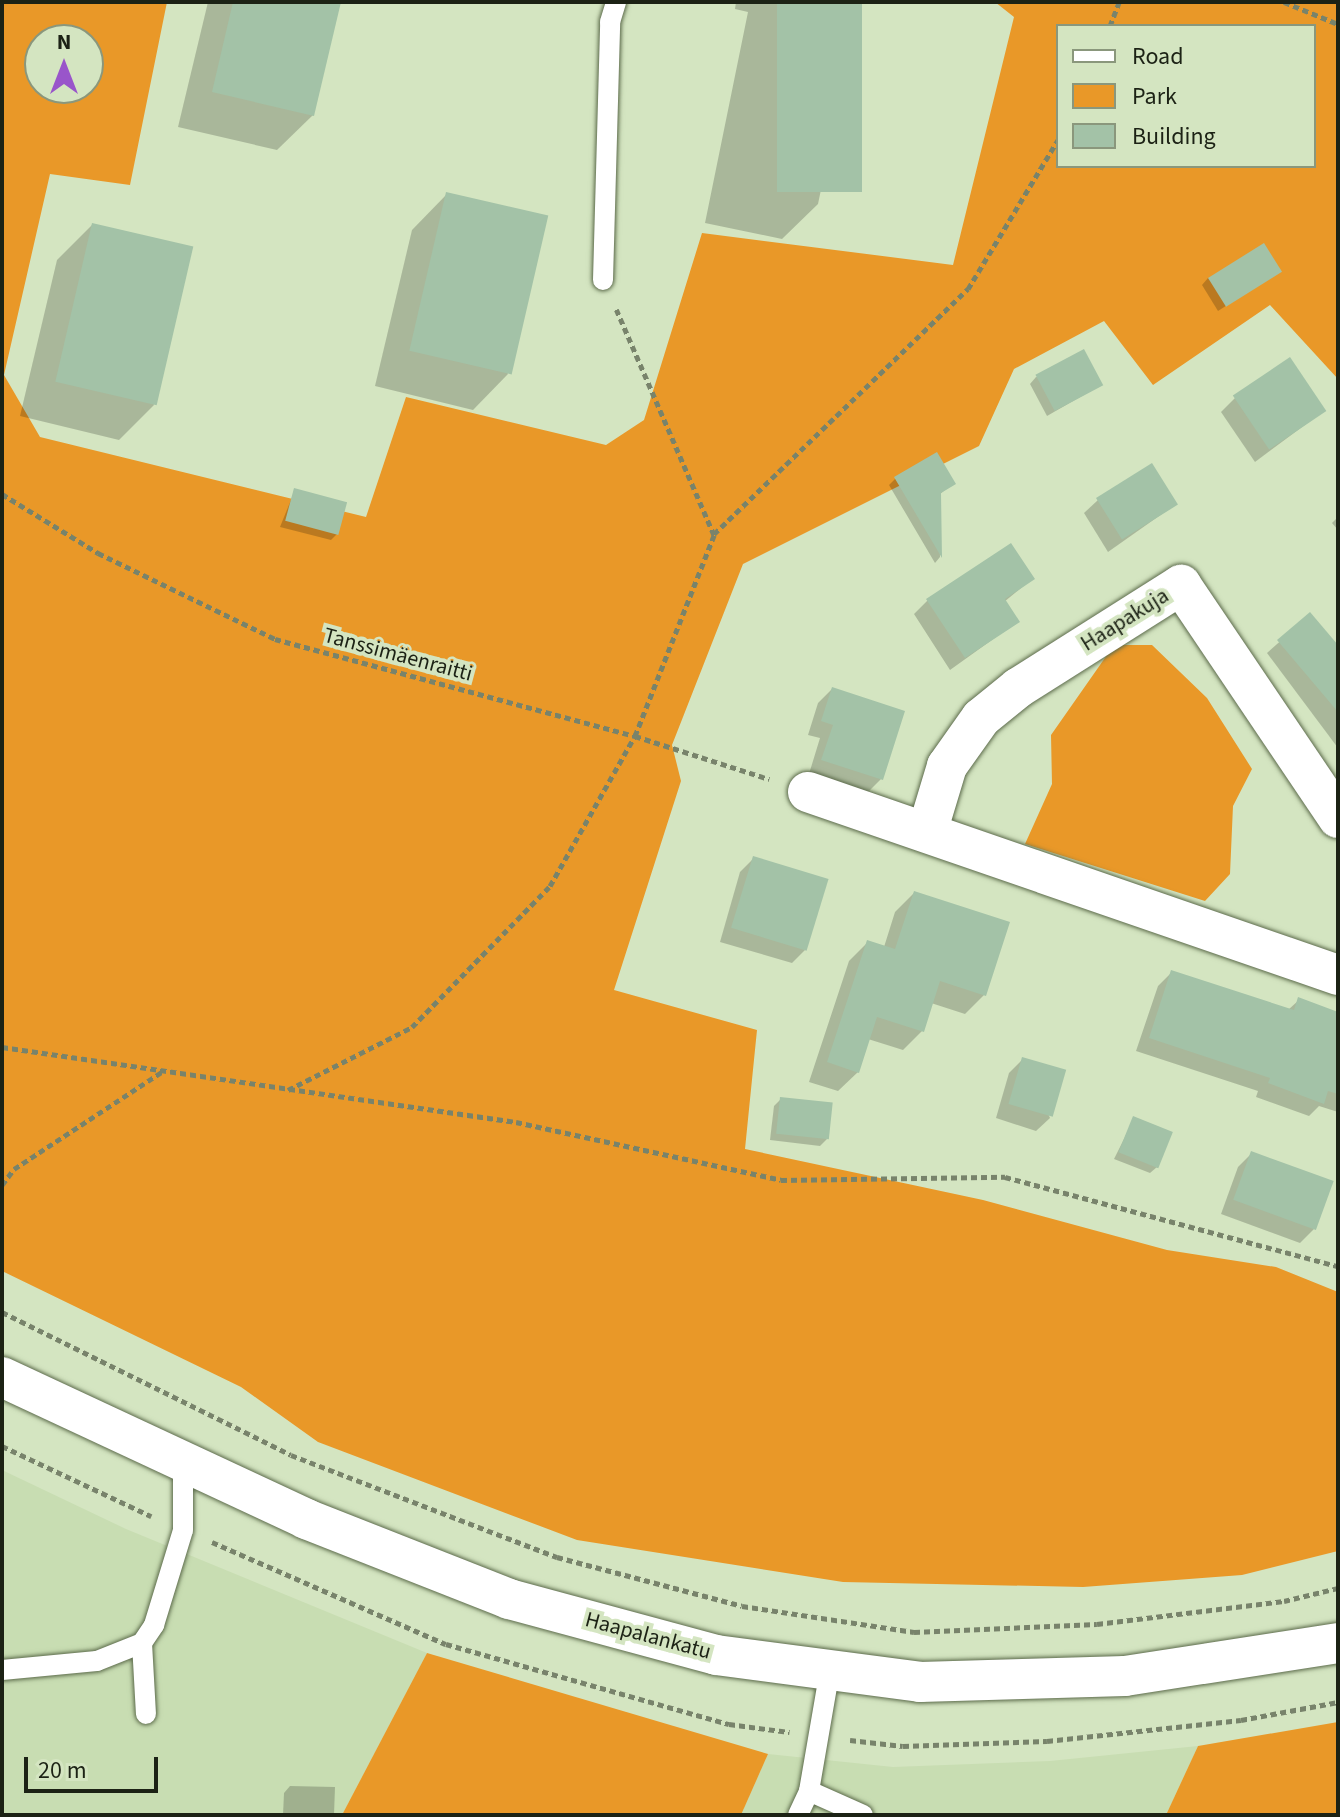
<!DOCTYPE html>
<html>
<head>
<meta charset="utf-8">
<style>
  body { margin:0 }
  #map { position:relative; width:1340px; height:1817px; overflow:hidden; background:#d4e5c1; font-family:"Source Sans 3",sans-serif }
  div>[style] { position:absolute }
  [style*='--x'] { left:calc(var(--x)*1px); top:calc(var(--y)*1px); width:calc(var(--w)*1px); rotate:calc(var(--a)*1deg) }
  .built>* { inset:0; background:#c8ddb2 }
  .green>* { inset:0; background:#e99828 }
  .shadow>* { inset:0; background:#0003 }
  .building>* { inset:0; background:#a3c2a7; transform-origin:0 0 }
  .path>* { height:5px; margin-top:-2.5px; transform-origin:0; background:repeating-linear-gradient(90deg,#78836b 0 6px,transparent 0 10px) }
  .roads { filter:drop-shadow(0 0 2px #5c6b4b) drop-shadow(0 0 2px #5c6b4b) }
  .lane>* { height:20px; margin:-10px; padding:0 10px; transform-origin:10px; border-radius:10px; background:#fff }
  .street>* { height:40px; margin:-20px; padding:0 20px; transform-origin:20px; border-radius:20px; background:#fff }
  span { translate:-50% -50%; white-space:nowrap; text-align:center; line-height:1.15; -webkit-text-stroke:8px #d4e5c1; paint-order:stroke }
  .street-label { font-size:22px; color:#1c2215 }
  .frame { position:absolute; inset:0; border:4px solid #1c2215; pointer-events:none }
  .legend { position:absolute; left:1056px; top:24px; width:260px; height:144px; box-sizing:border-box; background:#d4e5c1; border:2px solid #8a977c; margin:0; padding:10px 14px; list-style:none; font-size:24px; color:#1c2215 }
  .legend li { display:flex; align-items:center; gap:16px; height:40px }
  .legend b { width:40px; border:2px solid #8a977c }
  .north { position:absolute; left:24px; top:24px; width:80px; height:80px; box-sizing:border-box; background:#d4e5c1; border:2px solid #8a977c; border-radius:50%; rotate:0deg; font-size:22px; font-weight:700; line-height:32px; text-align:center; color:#1c2215 }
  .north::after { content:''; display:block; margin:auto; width:28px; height:36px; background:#9955ca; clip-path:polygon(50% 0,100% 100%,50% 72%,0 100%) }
  .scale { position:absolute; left:24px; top:1757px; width:134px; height:36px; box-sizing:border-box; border:4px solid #1c2215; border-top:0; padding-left:10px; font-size:24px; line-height:28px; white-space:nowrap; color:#1c2215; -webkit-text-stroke:6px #d4e5c1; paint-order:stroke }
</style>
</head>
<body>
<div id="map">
  <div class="built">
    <div style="clip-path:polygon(2px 1470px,126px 1529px,427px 1653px,342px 1815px,2px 1815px)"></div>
    <div style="clip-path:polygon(1198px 1746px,1166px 1815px,741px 1815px,768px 1754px,893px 1767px,1050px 1761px)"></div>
  </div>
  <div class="green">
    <div style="clip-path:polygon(evenodd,2px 2px,167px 2px,130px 185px,50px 174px,4px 375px,40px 437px,366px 517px,406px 397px,606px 445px,644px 420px,702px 233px,953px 265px,1014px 17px,995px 2px,1338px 2px,1338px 379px,1270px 305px,1153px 385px,1104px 321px,1014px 369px,979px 446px,743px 564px,672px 745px,681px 781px,614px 990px,757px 1030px,745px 1149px,983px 1200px,1167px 1250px,1276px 1267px,1338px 1292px,1338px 1551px,1242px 1575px,1083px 1587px,843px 1582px,577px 1540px,318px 1442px,241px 1387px,2px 1271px,2px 2px,1058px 26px,1314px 26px,1314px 166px,1058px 166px,1058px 26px,2px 2px,40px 40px,88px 40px,88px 88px,40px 88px,40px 40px)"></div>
    <div style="clip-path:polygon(1114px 645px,1152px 645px,1207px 698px,1252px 769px,1233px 806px,1230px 874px,1205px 901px,1025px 844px,1052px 784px,1051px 735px)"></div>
    <div style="clip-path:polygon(427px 1653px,768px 1754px,741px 1815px,342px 1815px)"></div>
    <div style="clip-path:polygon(1338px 1722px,1338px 1815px,1166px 1815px,1198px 1746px)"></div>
  </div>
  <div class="shadow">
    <div style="clip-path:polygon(208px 2px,339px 2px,313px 115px,277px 150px,178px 127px)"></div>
    <div style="clip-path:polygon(736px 2px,860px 2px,818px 204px,782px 239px,705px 223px,748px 12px,735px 9px)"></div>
    <div style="clip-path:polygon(447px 194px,508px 374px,473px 410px,375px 386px,412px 230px)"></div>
    <div style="clip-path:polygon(92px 225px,154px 405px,119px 440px,20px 416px,57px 260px)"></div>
    <div style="clip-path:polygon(1279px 272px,1218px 311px,1202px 285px,1208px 278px)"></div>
    <div style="clip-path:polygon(1036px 377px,1101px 385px,1047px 416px,1030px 384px)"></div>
    <div style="clip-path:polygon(1235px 398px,1325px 410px,1255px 462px,1221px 412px)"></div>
    <div style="clip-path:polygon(895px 479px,953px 483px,939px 495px,940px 557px,935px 563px,889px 485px)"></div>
    <div style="clip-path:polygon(295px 490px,337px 534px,331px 540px,280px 527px)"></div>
    <div style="clip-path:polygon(1098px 500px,1176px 504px,1108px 552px,1084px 513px)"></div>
    <div style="clip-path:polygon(1338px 517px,1338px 530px,1332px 523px)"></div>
    <div style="clip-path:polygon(1032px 579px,1004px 602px,1017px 622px,950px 670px,914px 614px,928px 600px)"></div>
    <div style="clip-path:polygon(1310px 615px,1338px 648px,1338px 748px,1267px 653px)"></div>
    <div style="clip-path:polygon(832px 689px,881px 779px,867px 793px,809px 774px,820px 738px,808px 735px,818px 703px)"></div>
    <div style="clip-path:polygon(754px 858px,806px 949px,792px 963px,720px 942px,740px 872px)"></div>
    <div style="clip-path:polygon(914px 893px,984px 995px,965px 1014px,931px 1003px,922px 1031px,903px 1050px,868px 1039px,858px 1072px,838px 1091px,809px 1082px,849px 961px,868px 942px,884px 947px,895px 912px)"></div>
    <div style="clip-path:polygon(1172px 972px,1288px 1010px,1299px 1000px,1338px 1014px,1338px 1112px,1319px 1106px,1309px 1116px,1256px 1097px,1258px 1091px,1136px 1051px,1158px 986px)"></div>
    <div style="clip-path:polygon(1023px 1059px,1050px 1118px,1036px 1131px,996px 1118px,1009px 1073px)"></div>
    <div style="clip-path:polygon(781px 1099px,827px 1139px,820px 1146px,770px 1140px,774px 1106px)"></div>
    <div style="clip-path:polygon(1134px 1119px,1157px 1167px,1150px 1173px,1114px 1159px)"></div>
    <div style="clip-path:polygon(1252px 1153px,1314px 1229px,1300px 1243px,1221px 1214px,1238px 1167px)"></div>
    <div style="clip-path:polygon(290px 1786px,335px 1787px,334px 1815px,283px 1815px,284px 1793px)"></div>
  </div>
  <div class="building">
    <div style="clip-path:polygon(233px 2px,341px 2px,314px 116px,212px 92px)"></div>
    <div style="left:777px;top:2px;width:85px;height:190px"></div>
    <div style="left:446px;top:192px;width:105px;height:163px;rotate:13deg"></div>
    <div style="left:92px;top:223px;width:104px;height:163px;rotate:13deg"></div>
    <div style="left:1264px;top:243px;width:34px;height:66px;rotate:58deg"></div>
    <div style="left:1084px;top:349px;width:41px;height:55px;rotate:62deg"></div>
    <div style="left:1290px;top:357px;width:65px;height:69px;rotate:56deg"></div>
    <div style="clip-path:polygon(937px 452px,956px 484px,941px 493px,942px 558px,894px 477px)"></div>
    <div style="left:1152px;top:463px;width:49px;height:66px;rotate:58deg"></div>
    <div style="left:294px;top:488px;width:55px;height:34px;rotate:15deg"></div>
    <div style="clip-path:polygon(1011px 543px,1035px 579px,1005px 599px,1020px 622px,965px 658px,926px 599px)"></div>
    <div style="clip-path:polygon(1310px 612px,1338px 645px,1338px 712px,1277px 640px)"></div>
    <div style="clip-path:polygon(832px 687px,905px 711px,883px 780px,821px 760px,833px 725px,821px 721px)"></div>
    <div style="left:753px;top:856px;width:79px;height:75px;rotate:17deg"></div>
    <div style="clip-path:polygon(914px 891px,1010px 922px,986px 996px,940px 981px,924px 1032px,877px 1017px,859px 1073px,827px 1062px,867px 940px,895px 949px)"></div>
    <div style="clip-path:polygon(1171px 970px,1294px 1010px,1298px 997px,1338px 1012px,1338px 1094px,1328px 1091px,1324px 1104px,1268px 1083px,1270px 1078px,1149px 1038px)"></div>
    <div style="left:1022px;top:1057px;width:46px;height:49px;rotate:16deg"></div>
    <div style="left:780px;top:1097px;width:53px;height:37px;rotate:6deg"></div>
    <div style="left:1133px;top:1116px;width:43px;height:39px;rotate:22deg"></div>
    <div style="left:1251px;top:1151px;width:88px;height:52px;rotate:20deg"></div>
  </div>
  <div class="path">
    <div style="--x:1284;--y:2;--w:58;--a:22.2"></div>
    <div style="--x:1110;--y:26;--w:26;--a:-69"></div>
    <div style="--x:2;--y:494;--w:113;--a:31.6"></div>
    <div style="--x:98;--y:553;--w:197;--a:25.9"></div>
    <div style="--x:275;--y:639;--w:373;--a:15.1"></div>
    <div style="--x:635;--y:736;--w:141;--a:17.8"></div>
    <div style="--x:714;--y:534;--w:353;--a:-44"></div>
    <div style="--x:968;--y:289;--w:174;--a:-58.9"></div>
    <div style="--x:2;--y:1047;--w:519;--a:8.3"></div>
    <div style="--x:516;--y:1122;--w:271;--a:12.3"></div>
    <div style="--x:781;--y:1180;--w:224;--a:-0.8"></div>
    <div style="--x:1005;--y:1177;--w:345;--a:15"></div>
    <div style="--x:288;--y:1090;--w:139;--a:-26.9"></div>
    <div style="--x:412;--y:1027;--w:197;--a:-45.6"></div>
    <div style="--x:550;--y:886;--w:172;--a:-60.5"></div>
    <div style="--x:635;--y:736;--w:216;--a:-68.5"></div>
    <div style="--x:714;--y:535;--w:246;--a:-113.4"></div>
    <div style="--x:2;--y:1185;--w:20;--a:-53"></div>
    <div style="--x:14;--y:1169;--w:178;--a:-33.3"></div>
    <div style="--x:2;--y:1312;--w:322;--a:26.3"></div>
    <div style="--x:291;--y:1455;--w:285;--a:21"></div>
    <div style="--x:557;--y:1557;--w:191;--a:14.8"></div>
    <div style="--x:742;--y:1606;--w:174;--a:8.6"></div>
    <div style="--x:914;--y:1632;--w:183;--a:-2.5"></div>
    <div style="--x:1097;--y:1624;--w:188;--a:-7"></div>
    <div style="--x:1284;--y:1601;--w:56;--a:-13.5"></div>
    <div style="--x:2;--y:1446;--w:165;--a:25.2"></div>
    <div style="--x:212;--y:1542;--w:255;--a:23.6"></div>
    <div style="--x:446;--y:1644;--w:294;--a:15.8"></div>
    <div style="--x:729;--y:1724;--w:61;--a:7.6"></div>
    <div style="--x:850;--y:1740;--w:53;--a:6.5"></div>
    <div style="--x:903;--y:1746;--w:144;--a:-2"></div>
    <div style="--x:1047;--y:1741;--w:195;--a:-6.2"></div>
    <div style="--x:1241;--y:1720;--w:99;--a:-10.5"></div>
  </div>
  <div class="roads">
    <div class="lane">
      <div style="--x:603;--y:280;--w:258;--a:-88.4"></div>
      <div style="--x:610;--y:22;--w:21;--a:-73"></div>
      <div style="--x:142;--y:1643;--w:71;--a:86.8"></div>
      <div style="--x:2;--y:1670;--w:95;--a:-5.4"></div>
      <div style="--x:97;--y:1661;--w:48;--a:-21.8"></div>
      <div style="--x:142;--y:1643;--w:22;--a:-56"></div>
      <div style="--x:154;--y:1625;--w:99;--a:-73"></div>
      <div style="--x:183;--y:1530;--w:69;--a:-90"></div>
      <div style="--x:809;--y:1791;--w:59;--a:24"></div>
      <div style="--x:798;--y:1815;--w:26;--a:-65"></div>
      <div style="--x:809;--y:1791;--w:123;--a:-80.2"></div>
    </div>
    <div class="street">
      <div style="--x:808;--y:792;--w:561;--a:19.05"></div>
      <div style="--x:928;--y:829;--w:66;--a:-73.2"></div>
      <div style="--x:947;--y:766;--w:59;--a:-54.7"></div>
      <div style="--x:981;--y:718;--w:48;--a:-39"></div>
      <div style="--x:1018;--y:688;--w:193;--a:-32.3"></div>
      <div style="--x:1181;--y:585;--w:281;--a:56"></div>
      <div style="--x:2;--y:1377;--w:336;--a:25"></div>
      <div style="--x:306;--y:1519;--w:218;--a:21.5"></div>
      <div style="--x:509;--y:1599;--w:214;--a:15.1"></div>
      <div style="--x:716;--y:1655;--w:206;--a:7.5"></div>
      <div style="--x:920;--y:1682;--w:205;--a:-1.7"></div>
      <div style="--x:1125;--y:1676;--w:216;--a:-8.8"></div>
    </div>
  </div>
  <div class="street-label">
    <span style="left:1125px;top:620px;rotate:-32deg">Haapakuja</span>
    <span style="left:398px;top:655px;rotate:15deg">Tanssimäenraitti</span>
    <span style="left:648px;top:1636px;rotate:15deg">Haapalankatu</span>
  </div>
  <div class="frame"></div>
  <ul class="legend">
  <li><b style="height:10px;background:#fff"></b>Road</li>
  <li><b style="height:22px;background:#e99828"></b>Park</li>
  <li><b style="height:22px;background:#a3c2a7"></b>Building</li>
  </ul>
  <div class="north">N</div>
  <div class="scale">20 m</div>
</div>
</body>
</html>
